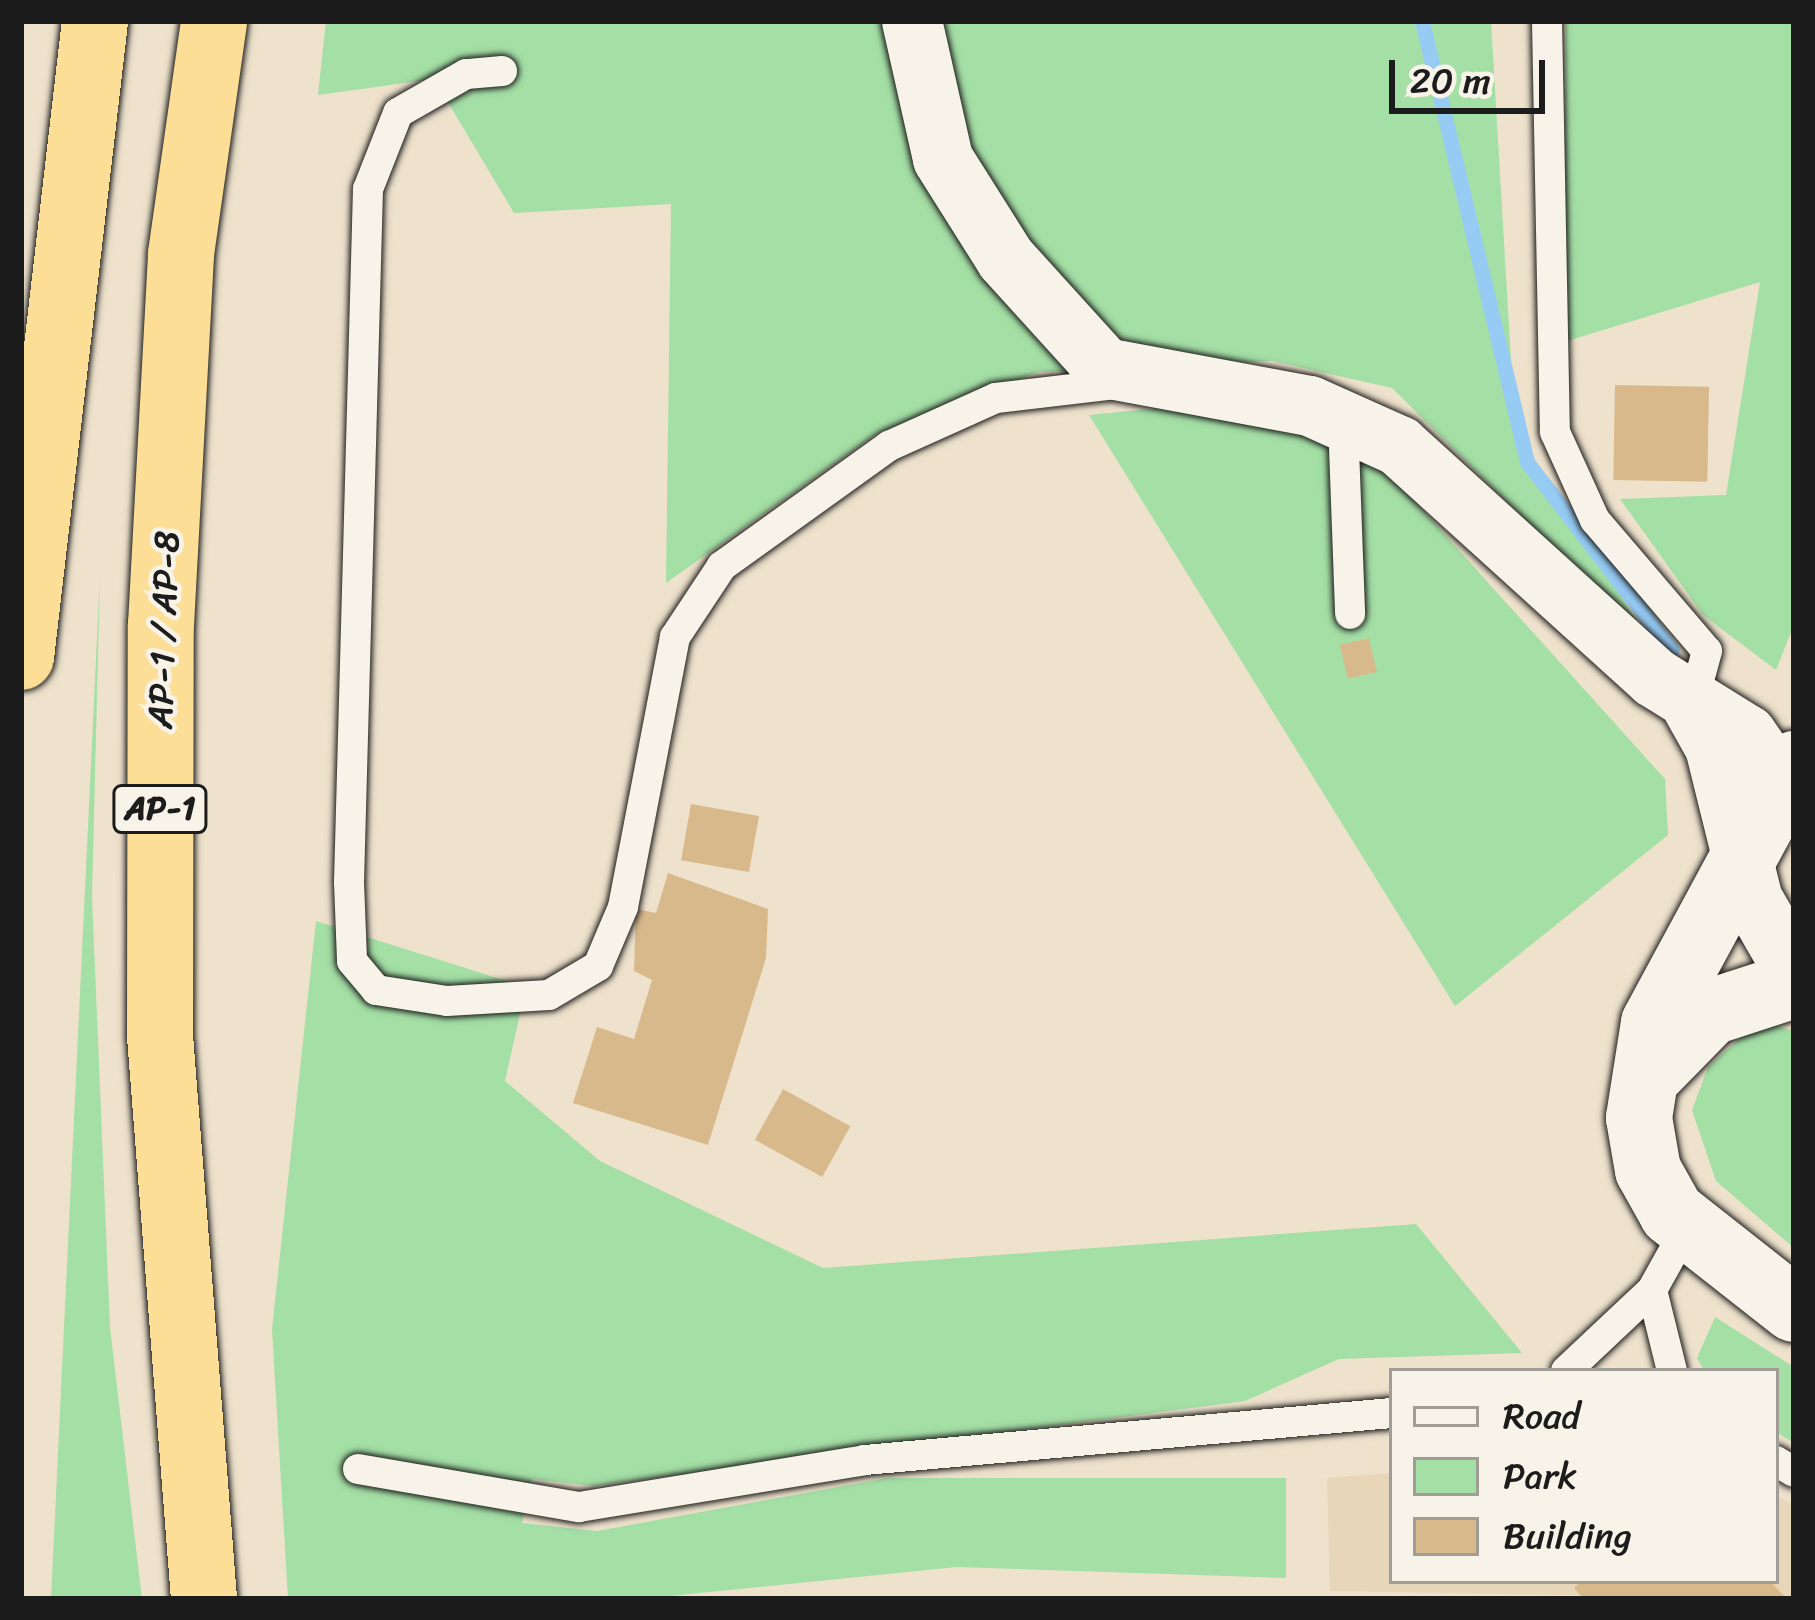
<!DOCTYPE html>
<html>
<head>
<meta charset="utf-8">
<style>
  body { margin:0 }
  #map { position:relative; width:1815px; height:1620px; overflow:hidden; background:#eee2cc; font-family:Sriracha,sans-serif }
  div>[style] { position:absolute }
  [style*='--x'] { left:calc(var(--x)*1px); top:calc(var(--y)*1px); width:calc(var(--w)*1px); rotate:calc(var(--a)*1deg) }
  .built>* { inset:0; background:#e7d6b8 }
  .green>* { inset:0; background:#a4dfa5 }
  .stream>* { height:15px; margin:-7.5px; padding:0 7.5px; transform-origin:7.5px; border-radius:7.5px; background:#96cbf4 }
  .building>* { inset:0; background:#d8b98b; transform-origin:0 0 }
  .roads { filter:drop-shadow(0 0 3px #1c1c1c) drop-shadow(0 0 3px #1c1c1c) }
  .lane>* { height:30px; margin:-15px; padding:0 15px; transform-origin:15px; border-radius:15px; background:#f7f3e8 }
  .street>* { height:60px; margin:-30px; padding:0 30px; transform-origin:30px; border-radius:30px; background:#f7f3e8 }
  .secondary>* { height:66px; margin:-33px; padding:0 33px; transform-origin:33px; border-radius:33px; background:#f7f3e8 }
  .highway>* { height:66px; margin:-33px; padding:0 33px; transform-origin:33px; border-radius:33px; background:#fcde96 }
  span { translate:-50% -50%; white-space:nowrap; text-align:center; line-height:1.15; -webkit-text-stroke:9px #f7f3e8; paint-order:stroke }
  .shield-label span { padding:3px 9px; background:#f7f3e8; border:3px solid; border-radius:9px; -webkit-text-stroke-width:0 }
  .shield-label { font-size:33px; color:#1c1c1c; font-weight:700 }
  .street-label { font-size:36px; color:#1c1c1c }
  .frame { position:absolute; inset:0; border:24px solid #1c1c1c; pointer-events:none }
  .legend { position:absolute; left:1389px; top:1368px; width:390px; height:216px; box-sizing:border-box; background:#f7f3e8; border:3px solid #9f9d96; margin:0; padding:15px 21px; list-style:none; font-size:36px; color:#1c1c1c }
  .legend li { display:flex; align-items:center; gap:24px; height:60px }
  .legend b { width:60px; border:3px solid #9f9d96 }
  .scale { position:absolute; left:1389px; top:60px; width:156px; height:54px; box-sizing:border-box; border:6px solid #1c1c1c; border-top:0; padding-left:15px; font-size:36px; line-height:42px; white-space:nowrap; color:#1c1c1c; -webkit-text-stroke:9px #f7f3e8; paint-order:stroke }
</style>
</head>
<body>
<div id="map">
  <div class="built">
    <div style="clip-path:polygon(1392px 1473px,1392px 1581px,1776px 1581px,1776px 1496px,1794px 1505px,1794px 1599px,1330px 1591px,1327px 1478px)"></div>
  </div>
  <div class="green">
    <div style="clip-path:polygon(326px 21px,1491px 21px,1515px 428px,1654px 648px,1392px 388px,1272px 361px,1039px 372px,876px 434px,666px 583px,671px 204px,514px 213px,434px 79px,318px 95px)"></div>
    <div style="clip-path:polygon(1566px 21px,1794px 21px,1794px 625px,1776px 670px,1703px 615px,1620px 499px,1726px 495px,1760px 282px,1564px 342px)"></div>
    <div style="clip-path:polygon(1180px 406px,1277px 417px,1375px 457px,1665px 779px,1668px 835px,1455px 1006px,1089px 415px)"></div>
    <div style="clip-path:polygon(100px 575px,92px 897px,110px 1327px,142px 1599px,51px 1599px)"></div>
    <div style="clip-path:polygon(316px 921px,526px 987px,505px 1081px,600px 1161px,823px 1268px,1416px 1224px,1522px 1353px,1339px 1359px,1245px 1401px,593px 1486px,532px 1479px,522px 1523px,597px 1531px,887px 1478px,1286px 1478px,1286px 1578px,957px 1567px,641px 1599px,288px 1599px,272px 1329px)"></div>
    <div style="clip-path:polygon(1777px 1026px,1794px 1031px,1794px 1248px,1716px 1181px,1692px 1110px,1708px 1067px,1749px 1030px)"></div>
    <div style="clip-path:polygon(1715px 1317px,1794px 1367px,1794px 1443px,1776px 1432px,1776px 1371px,1704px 1371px,1697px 1358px)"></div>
  </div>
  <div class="stream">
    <div style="--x:1422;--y:21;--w:453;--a:76.6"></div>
    <div style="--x:1527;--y:462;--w:237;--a:52.4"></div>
  </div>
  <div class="building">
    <div style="left:1615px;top:385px;width:94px;height:95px;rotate:1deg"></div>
    <div style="left:1369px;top:638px;width:35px;height:30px;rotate:77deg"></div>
    <div style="left:691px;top:804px;width:69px;height:57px;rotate:10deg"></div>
    <div style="clip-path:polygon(668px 873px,768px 909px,766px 958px,708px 1145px,573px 1103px,597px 1027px,634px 1039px,652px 980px,634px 971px,636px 909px,656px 913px)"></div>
    <div style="left:783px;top:1089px;width:77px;height:58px;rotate:29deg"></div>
    <div style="clip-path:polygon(1582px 1581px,1770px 1581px,1787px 1599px,1584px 1599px,1574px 1588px)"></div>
  </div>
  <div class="roads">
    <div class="lane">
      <div style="--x:1547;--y:21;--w:411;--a:88.9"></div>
      <div style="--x:1555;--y:432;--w:97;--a:65.6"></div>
      <div style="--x:1595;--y:520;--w:172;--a:49.5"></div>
      <div style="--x:1707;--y:651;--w:57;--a:105.3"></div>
      <div style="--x:502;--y:71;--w:36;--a:175"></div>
      <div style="--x:466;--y:74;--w:78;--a:150.2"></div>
      <div style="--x:398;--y:113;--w:82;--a:111.5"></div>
      <div style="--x:368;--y:189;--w:693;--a:91.57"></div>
      <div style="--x:349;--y:882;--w:79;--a:87.8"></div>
      <div style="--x:352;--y:961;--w:38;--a:50"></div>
      <div style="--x:376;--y:990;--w:72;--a:8.8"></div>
      <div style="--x:447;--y:1001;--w:102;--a:-3.4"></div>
      <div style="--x:549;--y:995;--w:57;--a:-30.6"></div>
      <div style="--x:598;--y:966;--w:64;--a:-67"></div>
      <div style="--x:623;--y:907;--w:275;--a:-79.1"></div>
      <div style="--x:675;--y:637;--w:85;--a:-56.5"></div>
      <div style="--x:722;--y:566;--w:206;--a:-35.7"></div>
      <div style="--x:889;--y:446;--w:117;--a:-24.2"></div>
      <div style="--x:996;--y:398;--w:120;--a:-6.7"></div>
      <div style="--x:1343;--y:420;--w:194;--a:87.9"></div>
      <div style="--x:1652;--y:1290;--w:83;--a:76.1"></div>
      <div style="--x:1566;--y:1371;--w:118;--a:-43.3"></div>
      <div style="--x:1652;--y:1290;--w:70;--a:-60.9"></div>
      <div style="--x:1776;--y:1461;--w:21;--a:31"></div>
      <div style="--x:358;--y:1469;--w:224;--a:9.8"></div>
      <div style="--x:579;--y:1507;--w:290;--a:-9.3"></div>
      <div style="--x:865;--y:1460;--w:529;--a:-5.1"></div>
    </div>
    <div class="street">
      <div style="--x:912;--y:21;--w:141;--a:77.3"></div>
      <div style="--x:943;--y:159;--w:118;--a:57.8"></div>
      <div style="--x:1006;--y:259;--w:147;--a:47.8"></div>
      <div style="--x:1105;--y:368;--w:208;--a:10.5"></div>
      <div style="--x:1310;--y:406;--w:98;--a:24.2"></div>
      <div style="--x:1399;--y:446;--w:345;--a:42.2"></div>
      <div style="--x:1655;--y:678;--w:108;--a:31.8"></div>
      <div style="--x:1747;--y:735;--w:83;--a:55.3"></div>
      <div style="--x:1692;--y:706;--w:47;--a:60.7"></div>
      <div style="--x:1715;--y:747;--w:158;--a:76.1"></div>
      <div style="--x:1753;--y:900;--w:82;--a:60"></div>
    </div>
    <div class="secondary">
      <div style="--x:1794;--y:764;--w:294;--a:118.4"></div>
      <div style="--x:1654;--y:1023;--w:96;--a:99"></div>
      <div style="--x:1639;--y:1118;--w:53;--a:80.2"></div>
      <div style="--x:1648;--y:1170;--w:49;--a:60.8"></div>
      <div style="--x:1672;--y:1213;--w:155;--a:38.2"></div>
      <div style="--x:1651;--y:1073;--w:86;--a:-45.5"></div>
      <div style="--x:1711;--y:1012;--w:87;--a:-18"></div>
    </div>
    <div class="highway">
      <div style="--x:21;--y:657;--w:640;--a:-83.36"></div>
      <div style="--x:204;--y:1599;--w:565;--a:-94.47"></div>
      <div style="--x:160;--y:1036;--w:411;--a:-89.9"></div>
      <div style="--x:161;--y:625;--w:372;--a:-86.9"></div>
      <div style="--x:181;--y:254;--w:235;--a:-81.9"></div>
    </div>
  </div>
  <div class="shield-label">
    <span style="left:160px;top:809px">AP-1</span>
  </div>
  <div class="street-label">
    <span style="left:164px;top:630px;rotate:-88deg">AP-1 / AP-8</span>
  </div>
  <div class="frame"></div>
  <ul class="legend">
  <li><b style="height:15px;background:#f7f3e8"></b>Road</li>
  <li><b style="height:33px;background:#a4dfa5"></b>Park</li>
  <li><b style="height:33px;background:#d8b98b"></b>Building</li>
  </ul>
  <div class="scale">20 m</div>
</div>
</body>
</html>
